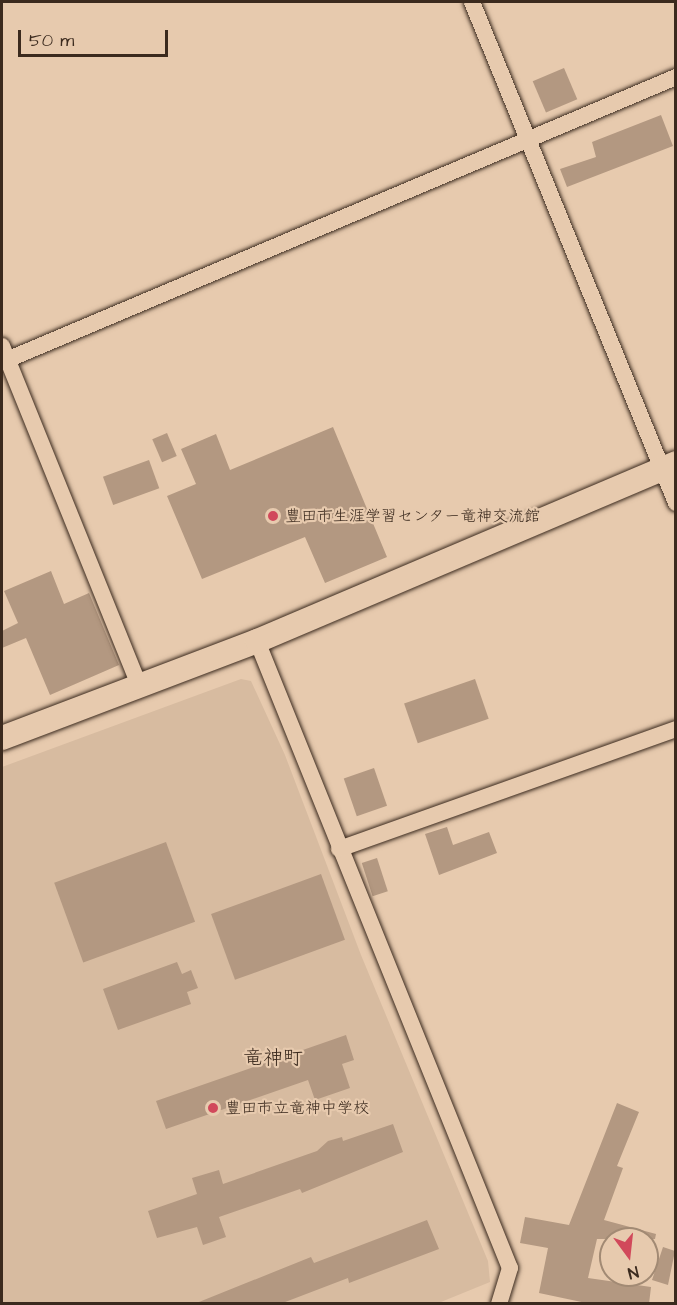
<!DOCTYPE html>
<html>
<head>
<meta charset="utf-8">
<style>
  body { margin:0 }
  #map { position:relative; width:677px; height:1305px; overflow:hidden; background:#e7caae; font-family:"Architects Daughter","Klee One",sans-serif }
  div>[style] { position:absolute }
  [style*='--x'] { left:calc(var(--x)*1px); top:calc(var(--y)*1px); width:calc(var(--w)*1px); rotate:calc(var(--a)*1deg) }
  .built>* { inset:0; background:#d7bba0 }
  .building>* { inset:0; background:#b39881; transform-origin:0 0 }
  .roads { filter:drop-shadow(0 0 2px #3b2a1e) drop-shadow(0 0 2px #3b2a1e) }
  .street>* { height:16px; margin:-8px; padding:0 8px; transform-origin:8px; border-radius:8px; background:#e7caae }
  .secondary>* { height:24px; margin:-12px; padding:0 12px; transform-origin:12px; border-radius:12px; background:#e7caae }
  .dots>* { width:16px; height:16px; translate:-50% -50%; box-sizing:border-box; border:3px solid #e7caae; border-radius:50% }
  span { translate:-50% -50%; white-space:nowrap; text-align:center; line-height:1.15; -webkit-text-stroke:4.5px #e7caae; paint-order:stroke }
  .poi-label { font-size:16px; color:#3b2a1e }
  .left { translate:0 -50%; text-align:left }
  .quarter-label { font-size:20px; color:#3b2a1e }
  .frame { position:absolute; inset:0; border:3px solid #3b2a1e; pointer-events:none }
  .north { position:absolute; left:599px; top:1227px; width:60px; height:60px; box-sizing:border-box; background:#e7caae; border:2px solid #a28a74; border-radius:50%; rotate:165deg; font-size:16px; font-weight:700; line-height:24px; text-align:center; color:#3b2a1e }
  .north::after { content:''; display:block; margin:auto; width:21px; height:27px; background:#d1495b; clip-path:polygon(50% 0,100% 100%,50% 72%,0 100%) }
  .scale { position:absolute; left:18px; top:30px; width:150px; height:27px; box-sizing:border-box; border:3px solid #3b2a1e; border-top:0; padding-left:8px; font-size:18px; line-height:21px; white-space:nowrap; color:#3b2a1e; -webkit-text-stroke:4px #e7caae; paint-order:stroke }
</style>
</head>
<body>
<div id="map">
  <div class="built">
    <div style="clip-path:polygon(241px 679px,251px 681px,285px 755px,361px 955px,488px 1261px,490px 1282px,436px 1304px,2px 1304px,2px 767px)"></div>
  </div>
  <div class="building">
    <div style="left:564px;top:68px;width:34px;height:34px;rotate:67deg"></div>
    <div style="clip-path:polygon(661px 115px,673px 146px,567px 187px,560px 169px,596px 157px,592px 142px)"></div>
    <div style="clip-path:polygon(333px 427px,387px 557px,325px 583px,305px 537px,202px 579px,167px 496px,196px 484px,181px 449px,216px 434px,230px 470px)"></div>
    <div style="left:167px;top:433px;width:25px;height:16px;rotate:67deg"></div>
    <div style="left:149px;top:460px;width:30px;height:49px;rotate:70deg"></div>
    <div style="clip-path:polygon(51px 571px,64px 604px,89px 593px,119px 665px,50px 695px,26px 638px,2px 648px,2px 631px,18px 623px,4px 591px)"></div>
    <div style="left:475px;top:679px;width:42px;height:75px;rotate:71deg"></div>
    <div style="left:374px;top:768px;width:40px;height:32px;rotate:71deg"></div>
    <div style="clip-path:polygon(447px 827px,453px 845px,489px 832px,497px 853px,439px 875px,425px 834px)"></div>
    <div style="left:166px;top:842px;width:85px;height:119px;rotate:70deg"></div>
    <div style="left:377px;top:858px;width:35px;height:16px;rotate:72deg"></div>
    <div style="left:321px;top:874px;width:70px;height:117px;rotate:70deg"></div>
    <div style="clip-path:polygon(177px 962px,182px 974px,191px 970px,198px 988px,187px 992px,191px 1004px,118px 1030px,103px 989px)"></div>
    <div style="clip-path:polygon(346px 1035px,354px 1060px,342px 1064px,350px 1088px,315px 1100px,308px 1080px,166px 1129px,156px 1101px)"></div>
    <div style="clip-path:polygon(617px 1103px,639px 1112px,617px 1166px,623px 1168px,604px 1220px,656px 1234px,655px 1239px,597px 1239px,588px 1278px,651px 1287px,649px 1304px,591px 1304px,539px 1293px,548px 1248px,520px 1243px,525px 1217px,569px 1225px)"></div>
    <div style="clip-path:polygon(393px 1124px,403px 1152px,302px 1193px,300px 1189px,219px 1217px,226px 1237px,203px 1245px,197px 1227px,157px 1238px,148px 1211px,197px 1194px,192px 1178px,219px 1170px,223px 1184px,317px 1151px,328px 1141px,342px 1137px,343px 1141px)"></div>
    <div style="clip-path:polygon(427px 1220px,439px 1249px,349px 1283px,348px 1278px,280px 1304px,194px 1304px,311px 1257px,314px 1263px)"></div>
    <div style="clip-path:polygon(663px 1247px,675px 1251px,668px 1285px,652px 1280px)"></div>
  </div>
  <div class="roads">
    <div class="street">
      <div style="--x:472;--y:2;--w:541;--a:67.84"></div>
      <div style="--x:2;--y:346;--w:369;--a:68"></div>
      <div style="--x:2;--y:362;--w:732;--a:-22.92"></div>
      <div style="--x:257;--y:641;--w:676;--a:68.03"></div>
      <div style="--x:510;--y:1268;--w:38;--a:107"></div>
      <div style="--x:339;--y:849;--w:358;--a:-19.6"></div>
    </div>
    <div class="secondary">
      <div style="--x:2;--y:738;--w:273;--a:-20.8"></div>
      <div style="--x:257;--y:641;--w:455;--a:-23"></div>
    </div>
  </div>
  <div class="dots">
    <div style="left:273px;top:516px;background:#d1495b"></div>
    <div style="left:213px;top:1108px;background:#d1495b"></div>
  </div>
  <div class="poi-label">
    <span class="left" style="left:285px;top:516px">豊田市生涯学習センター竜神交流館</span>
    <span class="left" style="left:225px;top:1108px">豊田市立竜神中学校</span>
  </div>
  <div class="quarter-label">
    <span style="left:273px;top:1058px">竜神町</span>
  </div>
  <div class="frame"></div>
  <div class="north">N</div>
  <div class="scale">50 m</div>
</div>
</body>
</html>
